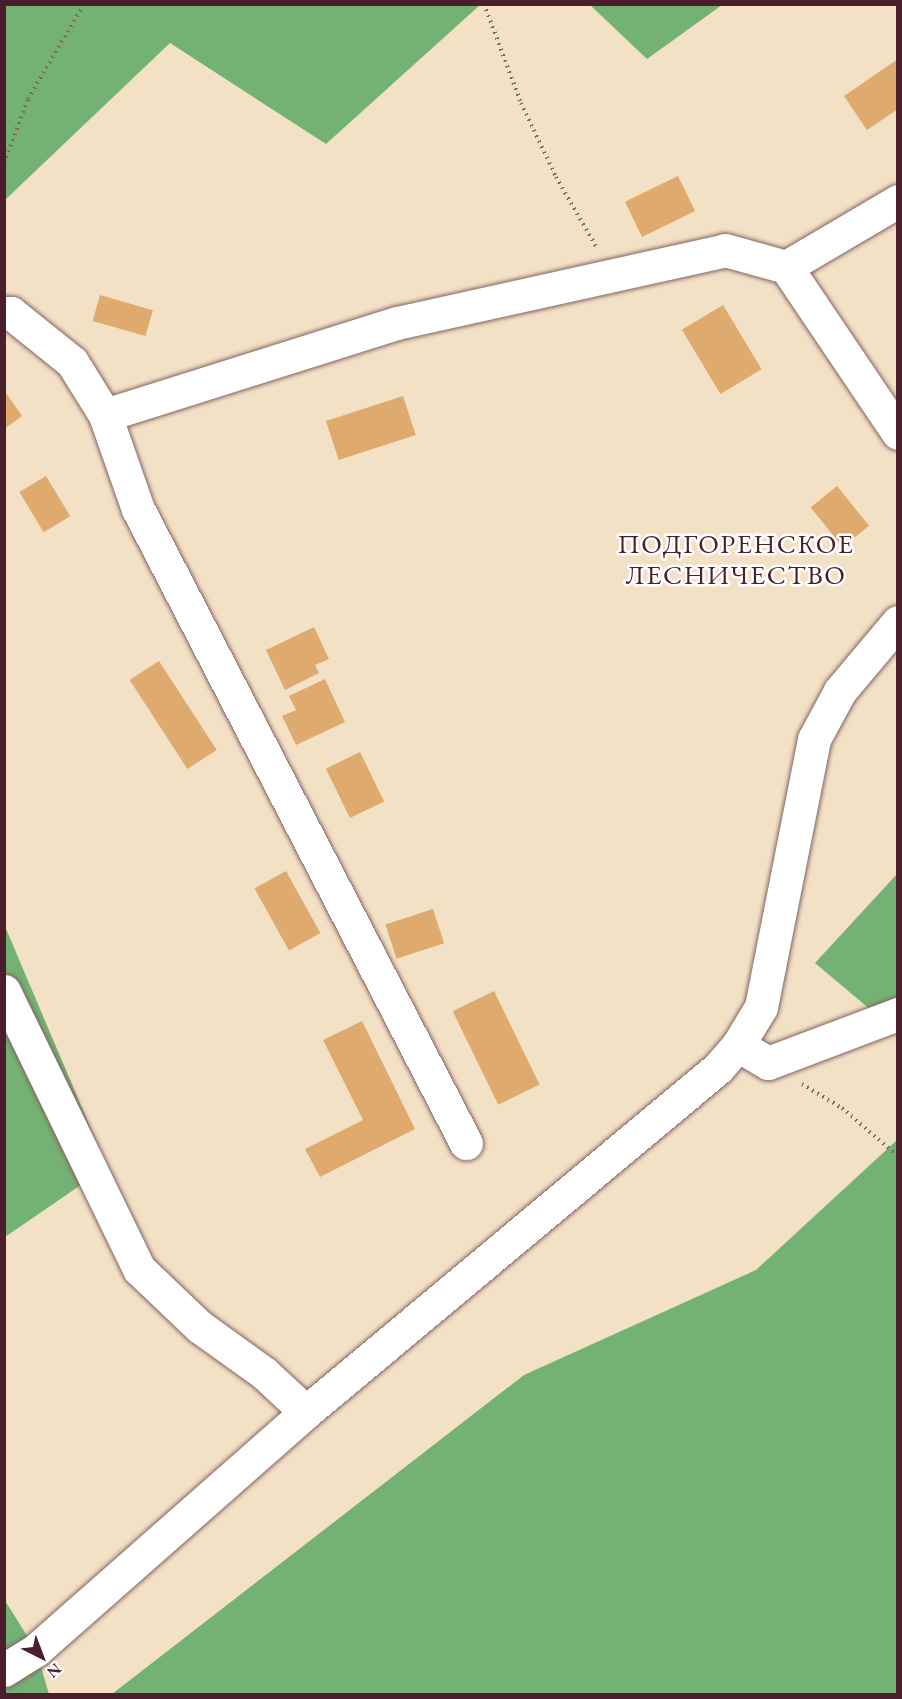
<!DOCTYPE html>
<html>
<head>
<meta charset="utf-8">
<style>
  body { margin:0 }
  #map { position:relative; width:902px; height:1699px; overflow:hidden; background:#f3e1c6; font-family:"EB Garamond",serif }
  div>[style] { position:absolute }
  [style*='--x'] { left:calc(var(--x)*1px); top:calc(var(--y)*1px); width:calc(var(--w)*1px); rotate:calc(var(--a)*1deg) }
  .forest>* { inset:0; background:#74b274 }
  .building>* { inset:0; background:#dfaa6d; transform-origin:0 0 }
  .path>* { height:4px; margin-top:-2px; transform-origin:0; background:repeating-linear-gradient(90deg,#856361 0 1.5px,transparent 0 6px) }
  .roads { filter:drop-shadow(0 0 2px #856361) drop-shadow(0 0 2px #856361) }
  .minor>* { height:33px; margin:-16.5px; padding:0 16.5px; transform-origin:16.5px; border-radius:16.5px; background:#fff }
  span { translate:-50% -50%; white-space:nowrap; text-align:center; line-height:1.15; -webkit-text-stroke:5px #fff; paint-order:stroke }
  .quarter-label { font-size:27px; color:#4a1f2b; letter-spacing:1.5px }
  .frame { position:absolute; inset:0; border:6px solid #4a1f2b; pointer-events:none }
  .north { position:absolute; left:12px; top:1627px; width:60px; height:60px; -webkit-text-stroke:4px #fff; paint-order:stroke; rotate:138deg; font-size:16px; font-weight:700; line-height:24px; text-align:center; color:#4a1f2b }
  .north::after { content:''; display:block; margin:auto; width:21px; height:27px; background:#4a1f2b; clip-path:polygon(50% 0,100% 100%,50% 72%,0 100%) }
</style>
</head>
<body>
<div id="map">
  <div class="forest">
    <div style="clip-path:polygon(5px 4px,480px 4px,480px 5px,326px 144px,170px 43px,5px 200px)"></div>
    <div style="clip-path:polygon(590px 5px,722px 5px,647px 59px)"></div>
    <div style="clip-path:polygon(897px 874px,897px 1032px,815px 963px)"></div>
    <div style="clip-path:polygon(4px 924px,107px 1167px,5px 1237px,4px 1237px)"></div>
    <div style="clip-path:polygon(897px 1140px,897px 1694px,112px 1694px,524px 1375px,756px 1270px)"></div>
    <div style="clip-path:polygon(4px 1599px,36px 1650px,49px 1694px,5px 1694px)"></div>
  </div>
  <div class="building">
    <div style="clip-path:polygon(898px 59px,898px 109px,867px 130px,844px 96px)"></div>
    <div style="left:678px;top:176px;width:39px;height:59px;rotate:64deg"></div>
    <div style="left:100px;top:295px;width:55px;height:27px;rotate:16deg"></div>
    <div style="left:723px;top:305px;width:75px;height:48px;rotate:59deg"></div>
    <div style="clip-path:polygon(4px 390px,22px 416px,4px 429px)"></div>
    <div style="left:403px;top:396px;width:41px;height:81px;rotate:72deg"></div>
    <div style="left:46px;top:476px;width:47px;height:31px;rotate:59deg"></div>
    <div style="left:837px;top:486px;width:51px;height:34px;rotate:51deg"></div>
    <div style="clip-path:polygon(314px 627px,329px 659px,315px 665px,319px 673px,285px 690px,266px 650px)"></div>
    <div style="left:159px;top:661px;width:106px;height:35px;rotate:57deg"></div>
    <div style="clip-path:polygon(325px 679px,345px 722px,296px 745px,282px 716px,296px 710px,289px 696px)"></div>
    <div style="left:360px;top:752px;width:55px;height:38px;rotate:64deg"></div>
    <div style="left:286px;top:871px;width:71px;height:36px;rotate:61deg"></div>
    <div style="left:433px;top:909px;width:36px;height:50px;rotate:72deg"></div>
    <div style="left:494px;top:991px;width:104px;height:46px;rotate:64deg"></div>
    <div style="clip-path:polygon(362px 1021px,415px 1129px,320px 1177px,305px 1149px,363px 1120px,323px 1040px)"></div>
  </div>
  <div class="path">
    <div style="--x:484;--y:4;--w:106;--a:69.5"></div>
    <div style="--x:521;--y:103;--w:82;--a:64.7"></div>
    <div style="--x:556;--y:177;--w:82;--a:60"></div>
    <div style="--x:4;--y:163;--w:68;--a:-69.4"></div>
    <div style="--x:28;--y:99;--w:110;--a:-59.5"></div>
    <div style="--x:802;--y:1084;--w:47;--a:31"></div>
    <div style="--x:842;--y:1108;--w:74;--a:40.6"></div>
  </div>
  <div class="roads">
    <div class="minor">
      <div style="--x:786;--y:267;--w:200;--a:56"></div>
      <div style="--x:4;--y:313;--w:7;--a:0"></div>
      <div style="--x:11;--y:313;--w:78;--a:38.8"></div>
      <div style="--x:72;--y:362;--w:62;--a:58.1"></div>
      <div style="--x:105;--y:415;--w:100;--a:70.7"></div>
      <div style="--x:138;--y:509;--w:714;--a:62.65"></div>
      <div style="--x:105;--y:415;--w:306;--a:-17.5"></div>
      <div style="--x:397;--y:323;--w:336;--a:-12.5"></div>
      <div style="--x:725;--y:250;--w:63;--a:15.6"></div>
      <div style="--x:786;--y:267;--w:130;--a:-30.5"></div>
      <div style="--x:4;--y:991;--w:309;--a:64.1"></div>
      <div style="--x:139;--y:1269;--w:84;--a:43.6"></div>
      <div style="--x:200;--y:1327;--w:79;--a:35.7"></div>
      <div style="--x:264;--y:1373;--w:57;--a:42.9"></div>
      <div style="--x:738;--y:1045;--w:35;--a:31"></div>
      <div style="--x:768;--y:1063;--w:139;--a:-20.7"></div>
      <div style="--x:4;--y:1670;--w:38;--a:-32"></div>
      <div style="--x:36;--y:1650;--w:360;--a:-41.4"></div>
      <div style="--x:306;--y:1412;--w:537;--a:-39.86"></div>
      <div style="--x:718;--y:1068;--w:30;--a:-49"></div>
      <div style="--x:738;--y:1045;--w:44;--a:-58.8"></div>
      <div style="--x:761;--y:1007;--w:273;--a:-78.8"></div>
      <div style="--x:814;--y:739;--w:55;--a:-61.6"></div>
      <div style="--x:840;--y:691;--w:90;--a:-50"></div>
    </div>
  </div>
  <div class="quarter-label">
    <span style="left:736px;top:559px">ПОДГОРЕНСКОЕ<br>ЛЕСНИЧЕСТВО</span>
  </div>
  <div class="frame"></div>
  <div class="north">N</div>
</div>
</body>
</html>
